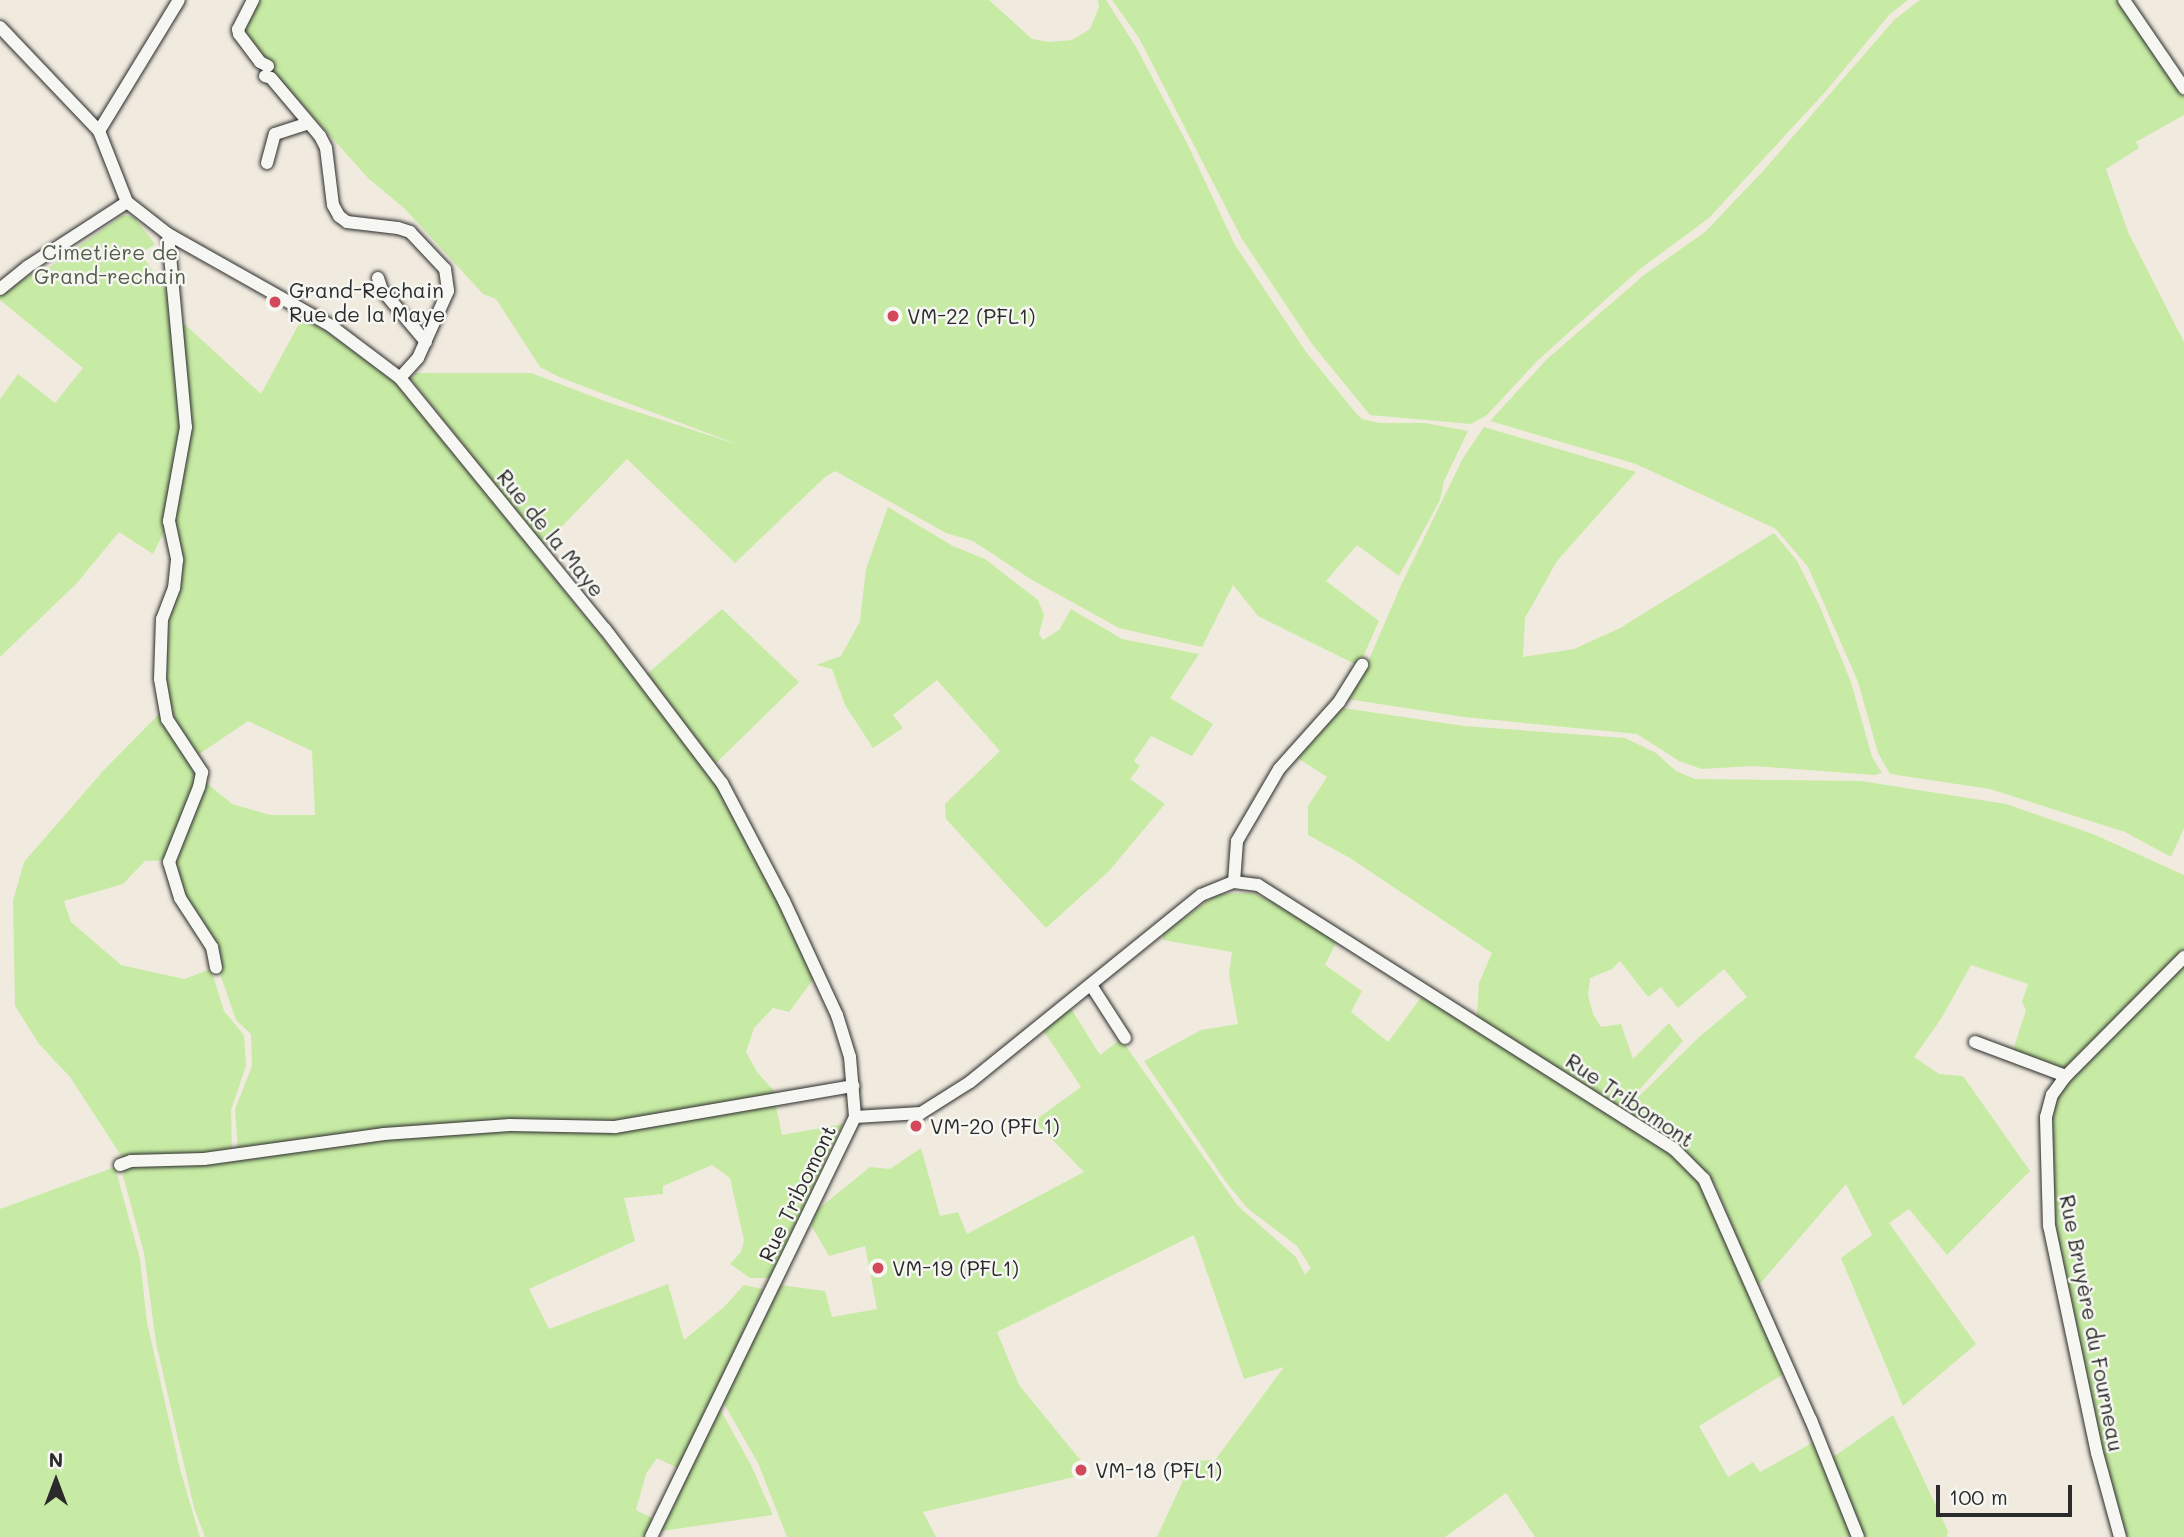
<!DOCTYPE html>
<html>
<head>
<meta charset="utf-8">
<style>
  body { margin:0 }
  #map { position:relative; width:2184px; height:1537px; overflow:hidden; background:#f1ebdf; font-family:Mali,sans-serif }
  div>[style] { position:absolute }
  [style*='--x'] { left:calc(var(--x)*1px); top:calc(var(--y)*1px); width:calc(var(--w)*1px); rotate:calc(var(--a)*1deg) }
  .green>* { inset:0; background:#c7eba4 }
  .roads { filter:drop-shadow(0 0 2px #2b2b2b) drop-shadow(0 0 2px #2b2b2b) }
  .minor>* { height:12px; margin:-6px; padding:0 6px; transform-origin:6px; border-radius:6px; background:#f6f6f2 }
  .dots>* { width:19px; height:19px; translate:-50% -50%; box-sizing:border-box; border:4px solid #f6f6f2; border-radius:50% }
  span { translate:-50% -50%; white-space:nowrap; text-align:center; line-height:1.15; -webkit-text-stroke:5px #f6f6f2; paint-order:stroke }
  .park-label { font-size:21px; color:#525b49 }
  .poi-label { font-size:21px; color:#2b2b2b }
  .left { translate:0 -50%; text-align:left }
  .street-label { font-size:21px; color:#2b2b2b }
  .north { position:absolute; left:21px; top:1446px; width:70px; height:70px; -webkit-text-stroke:5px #f6f6f2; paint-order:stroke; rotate:0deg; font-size:19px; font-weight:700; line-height:28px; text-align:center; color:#2b2b2b }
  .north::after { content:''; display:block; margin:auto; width:24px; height:32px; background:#2b2b2b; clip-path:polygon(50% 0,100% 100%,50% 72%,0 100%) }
  .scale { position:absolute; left:1936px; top:1485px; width:136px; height:32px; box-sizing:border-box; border:4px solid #2b2b2b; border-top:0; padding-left:9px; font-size:21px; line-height:24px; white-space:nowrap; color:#2b2b2b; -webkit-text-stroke:5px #f6f6f2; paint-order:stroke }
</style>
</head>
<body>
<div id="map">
  <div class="green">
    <div style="clip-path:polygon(256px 0,989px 0,1032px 39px,1049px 42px,1072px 40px,1090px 29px,1099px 7px,1098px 0,1106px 0,1136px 47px,1187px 143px,1235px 245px,1306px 352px,1355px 412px,1362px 419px,1379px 423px,1425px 423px,1468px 431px,1444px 481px,1440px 500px,1399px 576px,1357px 545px,1326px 581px,1379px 621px,1359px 666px,1258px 616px,1233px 585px,1202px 647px,1119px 628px,1032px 580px,973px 541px,946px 533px,835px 471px,824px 478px,735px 563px,627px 459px,543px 546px,411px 379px,416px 373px,531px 373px,610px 403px,739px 445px,559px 377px,540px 367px,496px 299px,483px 294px,405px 209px,368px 178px,242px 38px,241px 27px)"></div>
    <div style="clip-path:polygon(1112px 0,1908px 0,1889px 15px,1826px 91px,1709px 218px,1640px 269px,1537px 361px,1487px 415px,1471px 424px,1370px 415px,1312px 344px,1242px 239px,1139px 38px)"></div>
    <div style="clip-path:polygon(1920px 0,2118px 0,2184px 97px,2184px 115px,2136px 142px,2139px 148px,2106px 169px,2128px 232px,2184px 342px,2184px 828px,2171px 857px,2125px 832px,1990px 789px,1890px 774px,1878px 753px,1858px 682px,1808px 567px,1776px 529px,1636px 464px,1490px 421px,1547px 359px,1644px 275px,1705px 232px,1763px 171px,1894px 20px)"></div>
    <div style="clip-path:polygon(123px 215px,134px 217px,155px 244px,141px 254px,168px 293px,184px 431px,167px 526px,153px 554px,119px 532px,77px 583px,0 657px,0 399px,18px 374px,55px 403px,83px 368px,0 300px,0 296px,32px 273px,36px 277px)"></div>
    <div style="clip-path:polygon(302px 318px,329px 333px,398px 384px,707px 768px,733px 811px,815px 977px,789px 1012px,773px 1008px,754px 1028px,746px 1052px,757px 1072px,778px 1095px,623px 1123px,514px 1122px,238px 1152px,235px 1109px,252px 1066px,251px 1034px,236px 1020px,217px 965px,185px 901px,175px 866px,203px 780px,232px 804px,270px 815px,315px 815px,312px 751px,248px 721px,195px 757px,170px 709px,163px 679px,171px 611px,183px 564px,174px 512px,191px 431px,180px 320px,261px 394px)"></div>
    <div style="clip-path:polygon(1484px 427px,1636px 472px,1557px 561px,1525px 618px,1523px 657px,1574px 649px,1620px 628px,1774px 533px,1797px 561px,1820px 607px,1851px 682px,1872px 757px,1882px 773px,1874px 775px,1753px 766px,1702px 769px,1679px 761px,1637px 734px,1464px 717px,1347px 699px,1370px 657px,1402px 583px,1463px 458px)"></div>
    <div style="clip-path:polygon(888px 507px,953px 546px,985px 559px,1038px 600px,1044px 615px,1039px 634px,1043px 640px,1059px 630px,1071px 609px,1122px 639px,1199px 654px,1170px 698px,1213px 724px,1192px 756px,1151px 736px,1134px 761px,1140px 766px,1130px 779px,1165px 804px,1109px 871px,1046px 928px,946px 819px,945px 804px,1000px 751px,937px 680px,893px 715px,903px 728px,873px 748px,845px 705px,832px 669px,816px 665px,841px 656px,860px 621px,866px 569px)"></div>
    <div style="clip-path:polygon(722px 609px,799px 682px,715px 764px,647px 674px)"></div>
    <div style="clip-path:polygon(1343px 708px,1464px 726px,1625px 738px,1656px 753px,1676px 771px,1695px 779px,1861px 781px,2006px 804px,2093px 834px,2184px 875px,2184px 950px,2066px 1069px,2013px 1050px,2026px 1010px,2022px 1002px,2028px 984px,1971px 965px,1941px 1019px,1914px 1057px,1939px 1074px,1963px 1076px,2030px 1171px,1947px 1255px,1909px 1209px,1889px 1223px,1976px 1344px,1903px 1406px,1841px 1258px,1872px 1235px,1846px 1184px,1757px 1287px,1716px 1186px,1691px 1157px,1631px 1115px,1630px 1105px,1698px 1038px,1747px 997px,1724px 969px,1678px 1008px,1661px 987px,1648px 997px,1620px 961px,1612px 969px,1590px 978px,1588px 995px,1593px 1014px,1601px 1027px,1621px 1024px,1633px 1059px,1669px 1023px,1683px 1041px,1621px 1110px,1677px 1155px,1705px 1189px,1785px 1373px,1699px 1426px,1728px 1477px,1753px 1462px,1760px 1472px,1814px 1442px,1853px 1537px,1535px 1537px,1506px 1493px,1445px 1537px,1157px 1537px,1192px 1461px,1215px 1460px,1284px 1367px,1244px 1379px,1194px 1235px,997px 1332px,1019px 1385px,1091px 1473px,923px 1512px,936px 1537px,787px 1537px,758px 1463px,723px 1402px,780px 1285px,825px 1291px,832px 1317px,877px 1309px,865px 1246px,829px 1256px,811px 1225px,817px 1210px,870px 1167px,890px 1169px,921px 1148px,940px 1216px,958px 1212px,967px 1234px,1084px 1172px,1034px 1121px,1081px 1087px,1043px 1030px,1070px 1007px,1100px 1055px,1121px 1039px,1238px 1206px,1296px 1257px,1305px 1275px,1311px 1268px,1297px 1246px,1247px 1208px,1226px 1182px,1144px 1061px,1201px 1030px,1238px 1024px,1229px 974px,1232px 952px,1163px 940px,1163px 934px,1217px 894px,1253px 893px,1301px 915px,1338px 939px,1325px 965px,1362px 991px,1351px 1012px,1388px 1042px,1423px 995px,1476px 1029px,1479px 983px,1492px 953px,1350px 858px,1308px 835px,1308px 806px,1327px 777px,1296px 757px)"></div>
    <div style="clip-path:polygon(162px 711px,199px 773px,171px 860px,145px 861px,123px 884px,64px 901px,71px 922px,121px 965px,184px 979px,211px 969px,224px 1011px,244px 1035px,246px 1066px,231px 1110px,232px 1154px,192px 1158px,122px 1157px,70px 1077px,39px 1044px,15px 1006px,13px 901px,24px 862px,103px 771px)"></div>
    <div style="clip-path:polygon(2184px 965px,2184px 1537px,2127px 1537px,2094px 1418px,2056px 1230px,2052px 1201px,2051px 1124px,2057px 1098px,2063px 1086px)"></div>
    <div style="clip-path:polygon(775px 1102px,782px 1135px,843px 1124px,771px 1278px,750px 1278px,730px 1264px,741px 1252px,744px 1240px,730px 1178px,712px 1165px,663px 1186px,663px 1194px,624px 1198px,635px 1241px,529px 1289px,549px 1329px,668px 1284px,684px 1340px,724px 1307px,744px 1285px,763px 1289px,679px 1469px,657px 1458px,646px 1474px,636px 1510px,654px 1519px,646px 1537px,205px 1537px,194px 1508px,156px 1343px,144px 1253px,123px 1176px,128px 1164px,231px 1162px,377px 1138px,559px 1128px)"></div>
    <div style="clip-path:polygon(115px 1167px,140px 1259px,147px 1322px,180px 1469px,200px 1537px,0 1537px,0 1209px)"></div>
    <div style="clip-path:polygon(720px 1409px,751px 1465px,773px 1515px,661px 1531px)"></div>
    <div style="clip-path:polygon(1893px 1415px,1948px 1531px,1947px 1537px,1863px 1537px,1829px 1460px)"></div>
  </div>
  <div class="roads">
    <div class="minor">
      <div style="--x:253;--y:0;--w:33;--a:117"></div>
      <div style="--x:238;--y:29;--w:5;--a:79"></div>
      <div style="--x:239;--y:34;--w:35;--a:53"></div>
      <div style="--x:260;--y:62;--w:9;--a:27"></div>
      <div style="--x:2124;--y:0;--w:107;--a:55.7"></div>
      <div style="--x:0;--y:27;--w:144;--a:46.4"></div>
      <div style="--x:99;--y:131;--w:76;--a:68.5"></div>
      <div style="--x:127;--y:202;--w:52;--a:38"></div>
      <div style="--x:168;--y:234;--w:187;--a:29.4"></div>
      <div style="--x:331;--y:326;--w:86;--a:37"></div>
      <div style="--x:400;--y:378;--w:324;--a:50.8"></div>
      <div style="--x:605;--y:629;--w:193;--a:52.8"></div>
      <div style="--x:722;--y:783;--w:133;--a:62.3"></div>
      <div style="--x:784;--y:901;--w:126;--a:65.1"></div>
      <div style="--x:837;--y:1015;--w:44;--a:72.8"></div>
      <div style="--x:850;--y:1057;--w:60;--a:85.2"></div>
      <div style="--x:855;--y:1117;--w:467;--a:115.9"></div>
      <div style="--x:265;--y:76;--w:6;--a:18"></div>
      <div style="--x:271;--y:78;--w:76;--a:49.8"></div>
      <div style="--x:320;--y:136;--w:13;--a:63"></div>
      <div style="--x:326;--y:148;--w:57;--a:83"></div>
      <div style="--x:333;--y:205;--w:13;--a:61"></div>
      <div style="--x:339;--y:216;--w:10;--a:37"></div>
      <div style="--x:347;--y:222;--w:51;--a:6.7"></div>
      <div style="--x:398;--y:228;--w:13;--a:18"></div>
      <div style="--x:410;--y:232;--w:51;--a:46.6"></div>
      <div style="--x:445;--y:269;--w:22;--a:82"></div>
      <div style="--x:448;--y:291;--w:73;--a:114.1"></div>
      <div style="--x:418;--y:358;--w:27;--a:132"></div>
      <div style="--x:99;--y:131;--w:153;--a:-58.6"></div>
      <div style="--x:267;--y:163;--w:30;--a:-75"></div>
      <div style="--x:275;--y:134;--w:35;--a:-18"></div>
      <div style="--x:168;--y:234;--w:194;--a:84.7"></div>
      <div style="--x:186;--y:427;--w:96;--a:100.3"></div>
      <div style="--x:169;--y:521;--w:40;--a:78"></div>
      <div style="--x:177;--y:560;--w:28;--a:96"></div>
      <div style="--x:174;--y:588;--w:33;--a:111"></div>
      <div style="--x:162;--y:619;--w:60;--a:91.9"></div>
      <div style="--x:160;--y:679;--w:41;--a:80.1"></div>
      <div style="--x:167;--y:719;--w:64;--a:56.6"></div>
      <div style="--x:202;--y:772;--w:15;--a:101"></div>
      <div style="--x:199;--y:787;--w:81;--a:111.8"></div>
      <div style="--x:169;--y:862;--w:38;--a:73"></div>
      <div style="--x:180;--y:898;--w:59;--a:56.9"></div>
      <div style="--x:212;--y:947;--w:21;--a:79"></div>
      <div style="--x:378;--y:278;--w:13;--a:72"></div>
      <div style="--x:382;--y:290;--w:68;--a:49.8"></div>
      <div style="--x:0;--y:289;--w:35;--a:-39"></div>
      <div style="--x:27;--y:267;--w:119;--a:-33"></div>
      <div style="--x:1234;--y:882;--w:41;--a:-85.8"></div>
      <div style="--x:1237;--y:841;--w:83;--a:-59.7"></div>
      <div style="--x:1279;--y:769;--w:90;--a:-48.2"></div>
      <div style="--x:1339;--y:702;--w:44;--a:-58.1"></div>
      <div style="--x:1091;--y:985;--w:63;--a:57.3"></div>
      <div style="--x:1975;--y:1042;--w:97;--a:20.5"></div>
      <div style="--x:855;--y:1117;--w:66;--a:-3.5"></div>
      <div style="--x:921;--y:1113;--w:58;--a:-32.3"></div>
      <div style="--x:970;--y:1082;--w:297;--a:-39"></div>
      <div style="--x:1201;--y:895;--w:35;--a:-22"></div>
      <div style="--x:1234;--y:882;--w:24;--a:7"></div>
      <div style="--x:1258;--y:885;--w:493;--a:32.4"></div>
      <div style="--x:1674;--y:1149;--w:42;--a:45"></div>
      <div style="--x:1704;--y:1179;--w:264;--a:66.1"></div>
      <div style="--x:1811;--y:1420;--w:126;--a:68.1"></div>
      <div style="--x:120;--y:1165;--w:12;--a:-20"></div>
      <div style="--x:131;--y:1161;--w:73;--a:-1.6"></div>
      <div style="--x:204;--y:1159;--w:182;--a:-7.9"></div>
      <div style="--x:384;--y:1134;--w:126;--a:-4.1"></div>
      <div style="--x:510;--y:1125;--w:105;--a:1.1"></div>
      <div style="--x:615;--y:1127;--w:242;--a:-9.8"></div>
      <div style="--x:2120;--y:1537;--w:87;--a:-105.3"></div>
      <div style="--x:2097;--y:1453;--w:232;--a:-101.9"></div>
      <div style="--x:2049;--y:1226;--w:109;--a:-91.6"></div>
      <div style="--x:2046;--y:1117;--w:23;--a:-75"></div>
      <div style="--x:2052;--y:1095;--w:24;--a:-54"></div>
      <div style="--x:2066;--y:1076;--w:168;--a:-45.2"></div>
    </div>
  </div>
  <div class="dots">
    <div style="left:275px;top:302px;background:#d1495b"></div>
    <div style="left:893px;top:316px;background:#d1495b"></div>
    <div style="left:916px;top:1126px;background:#d1495b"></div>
    <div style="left:878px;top:1268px;background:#d1495b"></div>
    <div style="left:1081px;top:1470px;background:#d1495b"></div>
  </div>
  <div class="park-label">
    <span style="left:110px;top:264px">Cimetière de<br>Grand-rechain</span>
  </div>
  <div class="poi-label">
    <span class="left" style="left:289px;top:302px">Grand-Rechain<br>Rue de la Maye</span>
    <span class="left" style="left:907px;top:316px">VM-22 (PFL1)</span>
    <span class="left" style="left:930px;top:1126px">VM-20 (PFL1)</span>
    <span class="left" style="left:892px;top:1268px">VM-19 (PFL1)</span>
    <span class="left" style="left:1095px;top:1470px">VM-18 (PFL1)</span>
  </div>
  <div class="street-label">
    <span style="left:551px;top:533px;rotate:51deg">Rue de la Maye</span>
    <span style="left:1630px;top:1100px;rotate:34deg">Rue Tribomont</span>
    <span style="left:797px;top:1193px;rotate:-64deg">Rue Tribomont</span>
    <span style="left:2092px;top:1323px;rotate:79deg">Rue Bruyère du Fourneau</span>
  </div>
  <div class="north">N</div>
  <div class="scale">100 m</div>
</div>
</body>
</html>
